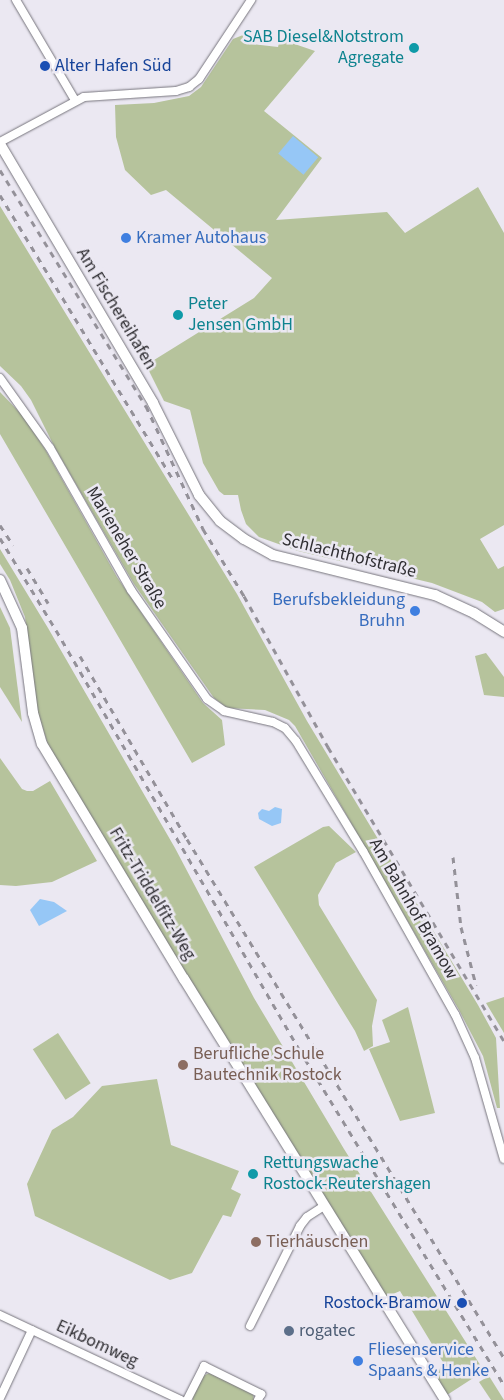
<!DOCTYPE html>
<html>
<head>
<meta charset="utf-8">
<style>
  body { margin:0 }
  #map { position:relative; width:504px; height:1400px; overflow:hidden; background:#ebe8f2; font-family:"Source Sans 3",sans-serif }
  div>[style] { position:absolute }
  [style*='--x'] { left:calc(var(--x)*1px); top:calc(var(--y)*1px); width:calc(var(--w)*1px); rotate:calc(var(--a)*1deg) }
  .green>* { inset:0; background:#b6c39c; transform-origin:0 0 }
  .water>* { inset:0; background:#96c7f6; transform-origin:0 0 }
  .roads { filter:drop-shadow(0 0 1px #77757d) drop-shadow(0 0 1px #77757d) }
  .minor>* { height:8px; margin:-4px; padding:0 4px; transform-origin:4px; border-radius:4px; background:#fff }
  .tertiary>* { height:10px; margin:-5px; padding:0 5px; transform-origin:5px; border-radius:5px; background:#fff }
  .rail>* { height:3px; margin-top:-1.5px; transform-origin:0; background:repeating-linear-gradient(90deg,#949199 0 6px,transparent 0 12px) }
  .dots>* { width:14px; height:14px; translate:-50% -50%; box-sizing:border-box; border:2px solid #ebe8f2; border-radius:50% }
  span { translate:-50% -50%; white-space:nowrap; text-align:center; line-height:1.15; -webkit-text-stroke:5px #ebe8f2; paint-order:stroke }
  .culture-label { font-size:18px; color:#0d838f }
  .right { translate:-100% -50%; text-align:right }
  .left { translate:0 -50%; text-align:left }
  .transit-label { font-size:18px; color:#164399 }
  .shop-label { font-size:18px; color:#366cbe }
  .street-label { font-size:18px; color:#302f33 }
  .education-label { font-size:18px; color:#785e54 }
  .service-label { font-size:18px; color:#4e5e75 }
</style>
</head>
<body>
<div id="map">
  <div class="green">
    <div style="clip-path:polygon(243px 35px,243px 43px,278px 47px,280px 39px,315px 51px,264px 111px,322px 158px,276px 220px,387px 212px,405px 233px,478px 187px,504px 233px,504px 525px,480px 539px,498px 569px,504px 566px,504px 609px,495px 612px,482px 602px,432px 583px,298px 551px,259px 537px,246px 524px,241px 510px,238px 495px,224px 495px,219px 491px,203px 463px,190px 410px,164px 401px,146px 365px,254px 298px,272px 278px,166px 190px,151px 195px,125px 170px,116px 137px,115px 105px,154px 103px,189px 96px,201px 87px,233px 39px)"></div>
    <div style="clip-path:polygon(0 206px,237px 594px,307px 721px,478px 1005px,496px 1038px,500px 1108px,497px 1108px,483px 1056px,459px 1010px,295px 726px,289px 720px,265px 710px,227px 708px,214px 698px,134px 584px,55px 448px,31px 400px,21px 386px,0 366px)"></div>
    <div style="clip-path:polygon(0 392px,22px 415px,45px 449px,117px 577px,203px 703px,222px 720px,225px 745px,192px 763px,0 434px)"></div>
    <div style="clip-path:polygon(0 549px,48px 628px,175px 848px,254px 998px,344px 1149px,484px 1371px,447px 1395px,432px 1374px,444px 1364px,400px 1291px,386px 1297px,188px 978px,48px 745px,38px 713px,25px 617px,10px 580px,0 564px)"></div>
    <div style="clip-path:polygon(0 607px,10px 628px,22px 722px,0 687px)"></div>
    <div style="clip-path:polygon(486px 653px,504px 677px,504px 697px,484px 695px,475px 656px)"></div>
    <div style="clip-path:polygon(0 758px,22px 789px,27px 791px,33px 791px,50px 781px,97px 861px,52px 882px,16px 886px,0 885px)"></div>
    <div style="clip-path:polygon(329px 826px,356px 852px,336px 863px,318px 895px,319px 905px,377px 1000px,372px 1026px,373px 1046px,364px 1051px,355px 1031px,254px 867px,323px 827px)"></div>
    <div style="clip-path:polygon(504px 997px,504px 1033px,486px 1003px)"></div>
    <div style="clip-path:polygon(408px 1007px,435px 1113px,400px 1121px,369px 1049px,390px 1042px,382px 1020px)"></div>
    <div style="left:58px;top:1033px;width:60px;height:30px;rotate:57deg"></div>
    <div style="clip-path:polygon(157px 1079px,171px 1145px,239px 1171px,231px 1189px,241px 1194px,231px 1217px,223px 1215px,192px 1273px,170px 1280px,35px 1216px,27px 1184px,52px 1130px,73px 1117px,102px 1086px)"></div>
    <div style="clip-path:polygon(209px 1373px,253px 1393px,254px 1400px,193px 1400px,192px 1397px,203px 1376px)"></div>
    <div style="clip-path:polygon(489px 1376px,504px 1400px,491px 1400px,479px 1382px)"></div>
  </div>
  <div class="water">
    <div style="left:293px;top:136px;width:33px;height:23px;rotate:40deg"></div>
    <div style="clip-path:polygon(275px 807px,282px 809px,281px 823px,272px 826px,259px 819px,258px 813px,262px 809px,269px 811px)"></div>
    <div style="clip-path:polygon(40px 899px,54px 902px,67px 911px,39px 926px,30px 910px)"></div>
  </div>
  <div class="roads">
    <div class="minor">
      <div style="--x:16;--y:0;--w:116;--a:59.5"></div>
      <div style="--x:0;--y:142;--w:95;--a:-28.2"></div>
      <div style="--x:84;--y:97;--w:92;--a:-3.7"></div>
      <div style="--x:176;--y:91;--w:14;--a:-17"></div>
      <div style="--x:189;--y:87;--w:13;--a:-39"></div>
      <div style="--x:199;--y:79;--w:95;--a:-56.6"></div>
      <div style="--x:0;--y:378;--w:86;--a:54.5"></div>
      <div style="--x:50;--y:448;--w:163;--a:60.3"></div>
      <div style="--x:131;--y:590;--w:133;--a:55.1"></div>
      <div style="--x:207;--y:699;--w:21;--a:35"></div>
      <div style="--x:224;--y:711;--w:50;--a:12.7"></div>
      <div style="--x:273;--y:722;--w:13;--a:27"></div>
      <div style="--x:285;--y:728;--w:17;--a:50"></div>
      <div style="--x:296;--y:741;--w:129;--a:58.7"></div>
      <div style="--x:363;--y:851;--w:187;--a:60.6"></div>
      <div style="--x:455;--y:1014;--w:48;--a:65.6"></div>
      <div style="--x:475;--y:1058;--w:105;--a:74"></div>
      <div style="--x:0;--y:1315;--w:200;--a:25.2"></div>
      <div style="--x:250;--y:1326;--w:112;--a:-63.4"></div>
      <div style="--x:300;--y:1226;--w:11;--a:-52"></div>
      <div style="--x:307;--y:1217;--w:20;--a:-33"></div>
      <div style="--x:0;--y:1398;--w:75;--a:-64.8"></div>
      <div style="--x:187;--y:1400;--w:38;--a:-63"></div>
      <div style="--x:204;--y:1366;--w:64;--a:26.2"></div>
      <div style="--x:261;--y:1394;--w:7;--a:117"></div>
    </div>
    <div class="tertiary">
      <div style="--x:0;--y:144;--w:301;--a:59.4"></div>
      <div style="--x:153;--y:403;--w:103;--a:63.4"></div>
      <div style="--x:199;--y:495;--w:33;--a:51"></div>
      <div style="--x:220;--y:521;--w:30;--a:37"></div>
      <div style="--x:244;--y:539;--w:33;--a:29"></div>
      <div style="--x:273;--y:555;--w:167;--a:13.9"></div>
      <div style="--x:435;--y:595;--w:43;--a:24.8"></div>
      <div style="--x:474;--y:613;--w:36;--a:32"></div>
      <div style="--x:0;--y:580;--w:53;--a:65.4"></div>
      <div style="--x:22;--y:628;--w:86;--a:82.6"></div>
      <div style="--x:33;--y:713;--w:32;--a:74"></div>
      <div style="--x:42;--y:744;--w:275;--a:58.9"></div>
      <div style="--x:184;--y:979;--w:495;--a:58.2"></div>
    </div>
  </div>
  <div class="rail">
    <div style="--x:0;--y:170;--w:278;--a:58.3"></div>
    <div style="--x:146;--y:406;--w:136;--a:65.1"></div>
    <div style="--x:203;--y:529;--w:79;--a:58.5"></div>
    <div style="--x:244;--y:596;--w:173;--a:60.9"></div>
    <div style="--x:328;--y:747;--w:343;--a:59.1"></div>
    <div style="--x:0;--y:195;--w:333;--a:58.7"></div>
    <div style="--x:0;--y:525;--w:24;--a:57"></div>
    <div style="--x:0;--y:538;--w:108;--a:58.7"></div>
    <div style="--x:56;--y:630;--w:496;--a:59.9"></div>
    <div style="--x:305;--y:1059;--w:382;--a:58.6"></div>
    <div style="--x:27;--y:568;--w:41;--a:59"></div>
    <div style="--x:80;--y:656;--w:212;--a:59.7"></div>
    <div style="--x:187;--y:839;--w:608;--a:58.58"></div>
    <div style="--x:453;--y:857;--w:70;--a:83.5"></div>
    <div style="--x:461;--y:927;--w:60;--a:75.5"></div>
  </div>
  <div class="dots">
    <div style="left:414px;top:48px;background:#0f9aa8"></div>
    <div style="left:45px;top:66px;background:#1a4fb4"></div>
    <div style="left:126px;top:238px;background:#3f7fe0"></div>
    <div style="left:178px;top:315px;background:#0f9aa8"></div>
    <div style="left:415px;top:611px;background:#3f7fe0"></div>
    <div style="left:183px;top:1065px;background:#8d6e63"></div>
    <div style="left:253px;top:1174px;background:#0f9aa8"></div>
    <div style="left:256px;top:1242px;background:#8d6e63"></div>
    <div style="left:462px;top:1303px;background:#1a4fb4"></div>
    <div style="left:289px;top:1331px;background:#5c6f8a"></div>
    <div style="left:358px;top:1361px;background:#3f7fe0"></div>
  </div>
  <div class="culture-label">
    <span class="right" style="left:404px;top:48px">SAB Diesel&amp;Notstrom<br>Agregate</span>
    <span class="left" style="left:188px;top:315px">Peter<br>Jensen GmbH</span>
    <span class="left" style="left:263px;top:1174px">Rettungswache<br>Rostock-Reutershagen</span>
  </div>
  <div class="transit-label">
    <span class="left" style="left:55px;top:66px">Alter Hafen Süd</span>
    <span class="right" style="left:451px;top:1303px">Rostock-Bramow</span>
  </div>
  <div class="shop-label">
    <span class="left" style="left:136px;top:238px">Kramer Autohaus</span>
    <span class="right" style="left:405px;top:611px">Berufsbekleidung<br>Bruhn</span>
    <span class="left" style="left:368px;top:1361px">Fliesenservice<br>Spaans &amp; Henke</span>
  </div>
  <div class="street-label">
    <span style="left:116px;top:309px;rotate:59deg">Am Fischereihafen</span>
    <span style="left:126px;top:548px;rotate:59deg">Marieneher Straße</span>
    <span style="left:349px;top:556px;rotate:14deg">Schlachthofstraße</span>
    <span style="left:152px;top:894px;rotate:59deg">Fritz-Triddelfitz-Weg</span>
    <span style="left:413px;top:909px;rotate:60deg">Am Bahnhof Bramow</span>
    <span style="left:97px;top:1344px;rotate:25deg">Eikbomweg</span>
  </div>
  <div class="education-label">
    <span class="left" style="left:193px;top:1065px">Berufliche Schule<br>Bautechnik Rostock</span>
    <span class="left" style="left:266px;top:1242px">Tierhäuschen</span>
  </div>
  <div class="service-label">
    <span class="left" style="left:299px;top:1331px">rogatec</span>
  </div>
</div>
</body>
</html>
